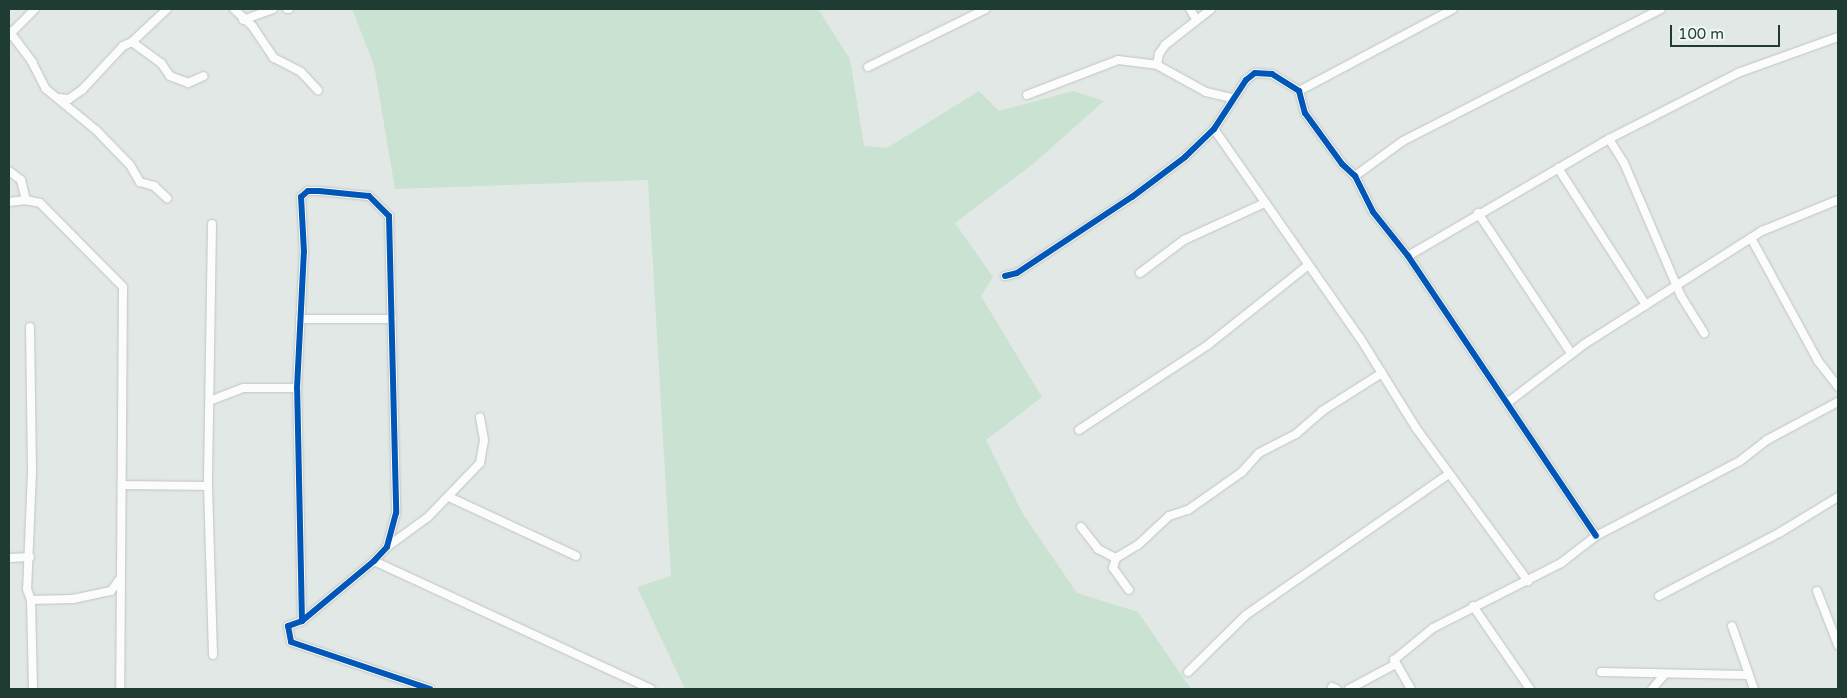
<!DOCTYPE html>
<html>
<head>
<meta charset="utf-8">
<style>
  body { margin:0 }
  #map { position:relative; width:1847px; height:698px; overflow:hidden; background:#e2e8e5; font-family:"Varela Round",sans-serif }
  div>[style] { position:absolute }
  [style*='--x'] { left:calc(var(--x)*1px); top:calc(var(--y)*1px); width:calc(var(--w)*1px); rotate:calc(var(--a)*1deg) }
  .green>* { inset:0; background:#cae2d1 }
  .roads { filter:drop-shadow(0 0 1px #bfc5c2) drop-shadow(0 0 1px #bfc5c2) }
  .street>* { height:8px; margin:-4px; padding:0 4px; transform-origin:4px; border-radius:4px; background:#fbfcfb }
  .cycleway>* { height:6px; margin:-3px; padding:0 3px; transform-origin:3px; border-radius:3px; background:#0057b8 }
  span { translate:-50% -50%; white-space:nowrap; text-align:center; line-height:1.15; -webkit-text-stroke:5px #eff8f3; paint-order:stroke }
  .frame { position:absolute; inset:0; border:10px solid #1f3c34; pointer-events:none }
  .scale { position:absolute; left:1670px; top:25px; width:110px; height:22px; box-sizing:border-box; border:2px solid #1f3c34; border-top:0; padding-left:6px; font-size:15px; line-height:18px; white-space:nowrap; color:#1f3c34; -webkit-text-stroke:4px #eff8f3; paint-order:stroke }
</style>
</head>
<body>
<div id="map">
  <div class="green">
    <div style="clip-path:polygon(352px 9px,818px 9px,850px 59px,864px 146px,887px 148px,979px 91px,999px 111px,1073px 91px,1104px 101px,1033px 164px,955px 223px,993px 277px,981px 296px,1042px 397px,986px 440px,1023px 514px,1077px 593px,1138px 612px,1191px 689px,685px 689px,637px 587px,671px 576px,648px 180px,395px 189px,374px 65px)"></div>
  </div>
  <div class="roads">
    <div class="street">
      <div style="--x:234;--y:9;--w:26;--a:43"></div>
      <div style="--x:253;--y:27;--w:37;--a:56"></div>
      <div style="--x:274;--y:58;--w:30;--a:27"></div>
      <div style="--x:301;--y:72;--w:25;--a:47"></div>
      <div style="--x:287;--y:9;--w:2;--a:0"></div>
      <div style="--x:1190;--y:9;--w:12;--a:59"></div>
      <div style="--x:243;--y:20;--w:32;--a:-20"></div>
      <div style="--x:9;--y:31;--w:39;--a:53"></div>
      <div style="--x:32;--y:62;--w:30;--a:63"></div>
      <div style="--x:46;--y:89;--w:65;--a:39.4"></div>
      <div style="--x:96;--y:130;--w:49;--a:45.8"></div>
      <div style="--x:130;--y:165;--w:20;--a:60"></div>
      <div style="--x:140;--y:182;--w:15;--a:16"></div>
      <div style="--x:154;--y:186;--w:18;--a:43"></div>
      <div style="--x:11;--y:33;--w:34;--a:-45"></div>
      <div style="--x:132;--y:42;--w:36;--a:36"></div>
      <div style="--x:161;--y:63;--w:16;--a:55"></div>
      <div style="--x:170;--y:76;--w:19;--a:21"></div>
      <div style="--x:188;--y:83;--w:17;--a:-24"></div>
      <div style="--x:1157;--y:65;--w:11;--a:-80"></div>
      <div style="--x:1159;--y:54;--w:11;--a:-56"></div>
      <div style="--x:1165;--y:45;--w:58;--a:-38"></div>
      <div style="--x:868;--y:67;--w:131;--a:-26.2"></div>
      <div style="--x:1299;--y:91;--w:174;--a:-28"></div>
      <div style="--x:1027;--y:95;--w:97;--a:-21"></div>
      <div style="--x:1118;--y:60;--w:39;--a:7"></div>
      <div style="--x:1157;--y:65;--w:56;--a:28.9"></div>
      <div style="--x:1206;--y:92;--w:28;--a:13"></div>
      <div style="--x:58;--y:98;--w:11;--a:5"></div>
      <div style="--x:69;--y:99;--w:16;--a:-35"></div>
      <div style="--x:82;--y:90;--w:60;--a:-47"></div>
      <div style="--x:123;--y:46;--w:10;--a:-24"></div>
      <div style="--x:132;--y:42;--w:48;--a:-43.3"></div>
      <div style="--x:1214;--y:129;--w:255;--a:55.1"></div>
      <div style="--x:1360;--y:338;--w:106;--a:58.1"></div>
      <div style="--x:1416;--y:428;--w:190;--a:53.8"></div>
      <div style="--x:1609;--y:139;--w:28;--a:58"></div>
      <div style="--x:1624;--y:163;--w:145;--a:66.8"></div>
      <div style="--x:1681;--y:296;--w:44;--a:58.1"></div>
      <div style="--x:1558;--y:168;--w:163;--a:57.3"></div>
      <div style="--x:9;--y:171;--w:15;--a:37"></div>
      <div style="--x:21;--y:180;--w:21;--a:76"></div>
      <div style="--x:26;--y:200;--w:17;--a:173"></div>
      <div style="--x:1355;--y:176;--w:59;--a:-36.1"></div>
      <div style="--x:1403;--y:141;--w:290;--a:-27.1"></div>
      <div style="--x:26;--y:200;--w:14;--a:12"></div>
      <div style="--x:40;--y:203;--w:118;--a:45.3"></div>
      <div style="--x:123;--y:287;--w:402;--a:90.4"></div>
      <div style="--x:1478;--y:213;--w:168;--a:56.4"></div>
      <div style="--x:212;--y:224;--w:262;--a:90.9"></div>
      <div style="--x:208;--y:486;--w:169;--a:88.3"></div>
      <div style="--x:1751;--y:238;--w:140;--a:61.4"></div>
      <div style="--x:1818;--y:361;--w:33;--a:52"></div>
      <div style="--x:1408;--y:256;--w:233;--a:-30.2"></div>
      <div style="--x:1609;--y:139;--w:145;--a:-27.1"></div>
      <div style="--x:1738;--y:73;--w:106;--a:-19.8"></div>
      <div style="--x:1140;--y:273;--w:55;--a:-36.9"></div>
      <div style="--x:1184;--y:240;--w:89;--a:-24.6"></div>
      <div style="--x:1005;--y:276;--w:12;--a:-14"></div>
      <div style="--x:1017;--y:273;--w:138;--a:-33.5"></div>
      <div style="--x:1132;--y:197;--w:66;--a:-37"></div>
      <div style="--x:1185;--y:157;--w:40;--a:-44"></div>
      <div style="--x:1214;--y:129;--w:59;--a:-56.9"></div>
      <div style="--x:1246;--y:80;--w:11;--a:-38"></div>
      <div style="--x:1255;--y:73;--w:17;--a:3"></div>
      <div style="--x:1272;--y:74;--w:32;--a:32"></div>
      <div style="--x:1299;--y:91;--w:23;--a:75"></div>
      <div style="--x:1305;--y:113;--w:63;--a:54"></div>
      <div style="--x:1342;--y:164;--w:18;--a:43"></div>
      <div style="--x:1355;--y:176;--w:40;--a:63.4"></div>
      <div style="--x:1373;--y:212;--w:56;--a:51.5"></div>
      <div style="--x:1408;--y:256;--w:337;--a:56.1"></div>
      <div style="--x:300;--y:319;--w:92;--a:0"></div>
      <div style="--x:30;--y:327;--w:145;--a:89.2"></div>
      <div style="--x:32;--y:472;--w:117;--a:92.4"></div>
      <div style="--x:27;--y:589;--w:12;--a:70"></div>
      <div style="--x:31;--y:600;--w:89;--a:88.7"></div>
      <div style="--x:212;--y:400;--w:34;--a:-21"></div>
      <div style="--x:244;--y:388;--w:53;--a:0"></div>
      <div style="--x:1507;--y:403;--w:96;--a:-37.3"></div>
      <div style="--x:1583;--y:345;--w:212;--a:-32.5"></div>
      <div style="--x:1762;--y:231;--w:82;--a:-22.2"></div>
      <div style="--x:1079;--y:430;--w:154;--a:-33.4"></div>
      <div style="--x:1208;--y:345;--w:127;--a:-38.6"></div>
      <div style="--x:122;--y:485;--w:86;--a:0.7"></div>
      <div style="--x:449;--y:497;--w:140;--a:24.9"></div>
      <div style="--x:1081;--y:527;--w:28;--a:52"></div>
      <div style="--x:1098;--y:549;--w:20;--a:27"></div>
      <div style="--x:1116;--y:558;--w:26;--a:-31"></div>
      <div style="--x:1138;--y:545;--w:42;--a:-43.1"></div>
      <div style="--x:1169;--y:516;--w:20;--a:-18"></div>
      <div style="--x:1188;--y:510;--w:66;--a:-35.1"></div>
      <div style="--x:1242;--y:472;--w:25;--a:-48"></div>
      <div style="--x:1259;--y:453;--w:42;--a:-27.2"></div>
      <div style="--x:1296;--y:434;--w:35;--a:-41"></div>
      <div style="--x:1322;--y:411;--w:71;--a:-32.3"></div>
      <div style="--x:387;--y:547;--w:51;--a:-36.2"></div>
      <div style="--x:428;--y:517;--w:75;--a:-46.1"></div>
      <div style="--x:480;--y:463;--w:23;--a:-80"></div>
      <div style="--x:484;--y:440;--w:23;--a:-100"></div>
      <div style="--x:9;--y:558;--w:21;--a:-3"></div>
      <div style="--x:1116;--y:558;--w:10;--a:107"></div>
      <div style="--x:1113;--y:568;--w:27;--a:54"></div>
      <div style="--x:374;--y:561;--w:305;--a:24.8"></div>
      <div style="--x:1817;--y:591;--w:58;--a:68.7"></div>
      <div style="--x:1659;--y:596;--w:136;--a:-27.7"></div>
      <div style="--x:1779;--y:533;--w:69;--a:-31.4"></div>
      <div style="--x:31;--y:600;--w:42;--a:-1.4"></div>
      <div style="--x:73;--y:599;--w:39;--a:-12"></div>
      <div style="--x:111;--y:591;--w:14;--a:-54"></div>
      <div style="--x:1473;--y:606;--w:101;--a:55.5"></div>
      <div style="--x:302;--y:621;--w:233;--a:-91.2"></div>
      <div style="--x:297;--y:388;--w:136;--a:-87.1"></div>
      <div style="--x:304;--y:252;--w:55;--a:-93.1"></div>
      <div style="--x:301;--y:197;--w:9;--a:-41"></div>
      <div style="--x:308;--y:191;--w:11;--a:0"></div>
      <div style="--x:319;--y:191;--w:50;--a:5.7"></div>
      <div style="--x:369;--y:196;--w:28;--a:45"></div>
      <div style="--x:389;--y:216;--w:297;--a:88.6"></div>
      <div style="--x:396;--y:513;--w:35;--a:105"></div>
      <div style="--x:387;--y:547;--w:19;--a:133"></div>
      <div style="--x:374;--y:561;--w:94;--a:140.2"></div>
      <div style="--x:302;--y:621;--w:15;--a:160"></div>
      <div style="--x:288;--y:626;--w:16;--a:79"></div>
      <div style="--x:291;--y:642;--w:147;--a:18.7"></div>
      <div style="--x:1732;--y:626;--w:67;--a:70.8"></div>
      <div style="--x:1188;--y:672;--w:81;--a:-44.5"></div>
      <div style="--x:1246;--y:615;--w:247;--a:-34.8"></div>
      <div style="--x:1601;--y:672;--w:146;--a:1.2"></div>
      <div style="--x:1332;--y:687;--w:5;--a:22"></div>
      <div style="--x:1349;--y:689;--w:51;--a:-28.1"></div>
      <div style="--x:1411;--y:689;--w:34;--a:-120"></div>
      <div style="--x:1394;--y:660;--w:50;--a:-39.4"></div>
      <div style="--x:1433;--y:628;--w:144;--a:-26.9"></div>
      <div style="--x:1561;--y:563;--w:44;--a:-37.6"></div>
      <div style="--x:1596;--y:536;--w:162;--a:-27.5"></div>
      <div style="--x:1740;--y:461;--w:34;--a:-38"></div>
      <div style="--x:1767;--y:440;--w:81;--a:-28.2"></div>
      <div style="--x:1652;--y:689;--w:18;--a:-49"></div>
    </div>
  </div>
  <div class="cycleway">
    <div style="--x:1005;--y:276;--w:12;--a:-14"></div>
    <div style="--x:1017;--y:273;--w:138;--a:-33.5"></div>
    <div style="--x:1132;--y:197;--w:66;--a:-37"></div>
    <div style="--x:1185;--y:157;--w:40;--a:-44"></div>
    <div style="--x:1214;--y:129;--w:59;--a:-56.9"></div>
    <div style="--x:1246;--y:80;--w:11;--a:-38"></div>
    <div style="--x:1255;--y:73;--w:17;--a:3"></div>
    <div style="--x:1272;--y:74;--w:32;--a:32"></div>
    <div style="--x:1299;--y:91;--w:23;--a:75"></div>
    <div style="--x:1305;--y:113;--w:63;--a:54"></div>
    <div style="--x:1342;--y:164;--w:18;--a:43"></div>
    <div style="--x:1355;--y:176;--w:40;--a:63.4"></div>
    <div style="--x:1373;--y:212;--w:56;--a:51.5"></div>
    <div style="--x:1408;--y:256;--w:337;--a:56.1"></div>
    <div style="--x:302;--y:621;--w:233;--a:-91.2"></div>
    <div style="--x:297;--y:388;--w:136;--a:-87.1"></div>
    <div style="--x:304;--y:252;--w:55;--a:-93.1"></div>
    <div style="--x:301;--y:197;--w:9;--a:-41"></div>
    <div style="--x:308;--y:191;--w:11;--a:0"></div>
    <div style="--x:319;--y:191;--w:50;--a:5.7"></div>
    <div style="--x:369;--y:196;--w:28;--a:45"></div>
    <div style="--x:389;--y:216;--w:297;--a:88.6"></div>
    <div style="--x:396;--y:513;--w:35;--a:105"></div>
    <div style="--x:387;--y:547;--w:19;--a:133"></div>
    <div style="--x:374;--y:561;--w:94;--a:140.2"></div>
    <div style="--x:302;--y:621;--w:15;--a:160"></div>
    <div style="--x:288;--y:626;--w:16;--a:79"></div>
    <div style="--x:291;--y:642;--w:147;--a:18.7"></div>
  </div>
  <div class="frame"></div>
  <div class="scale">100 m</div>
</div>
</body>
</html>
